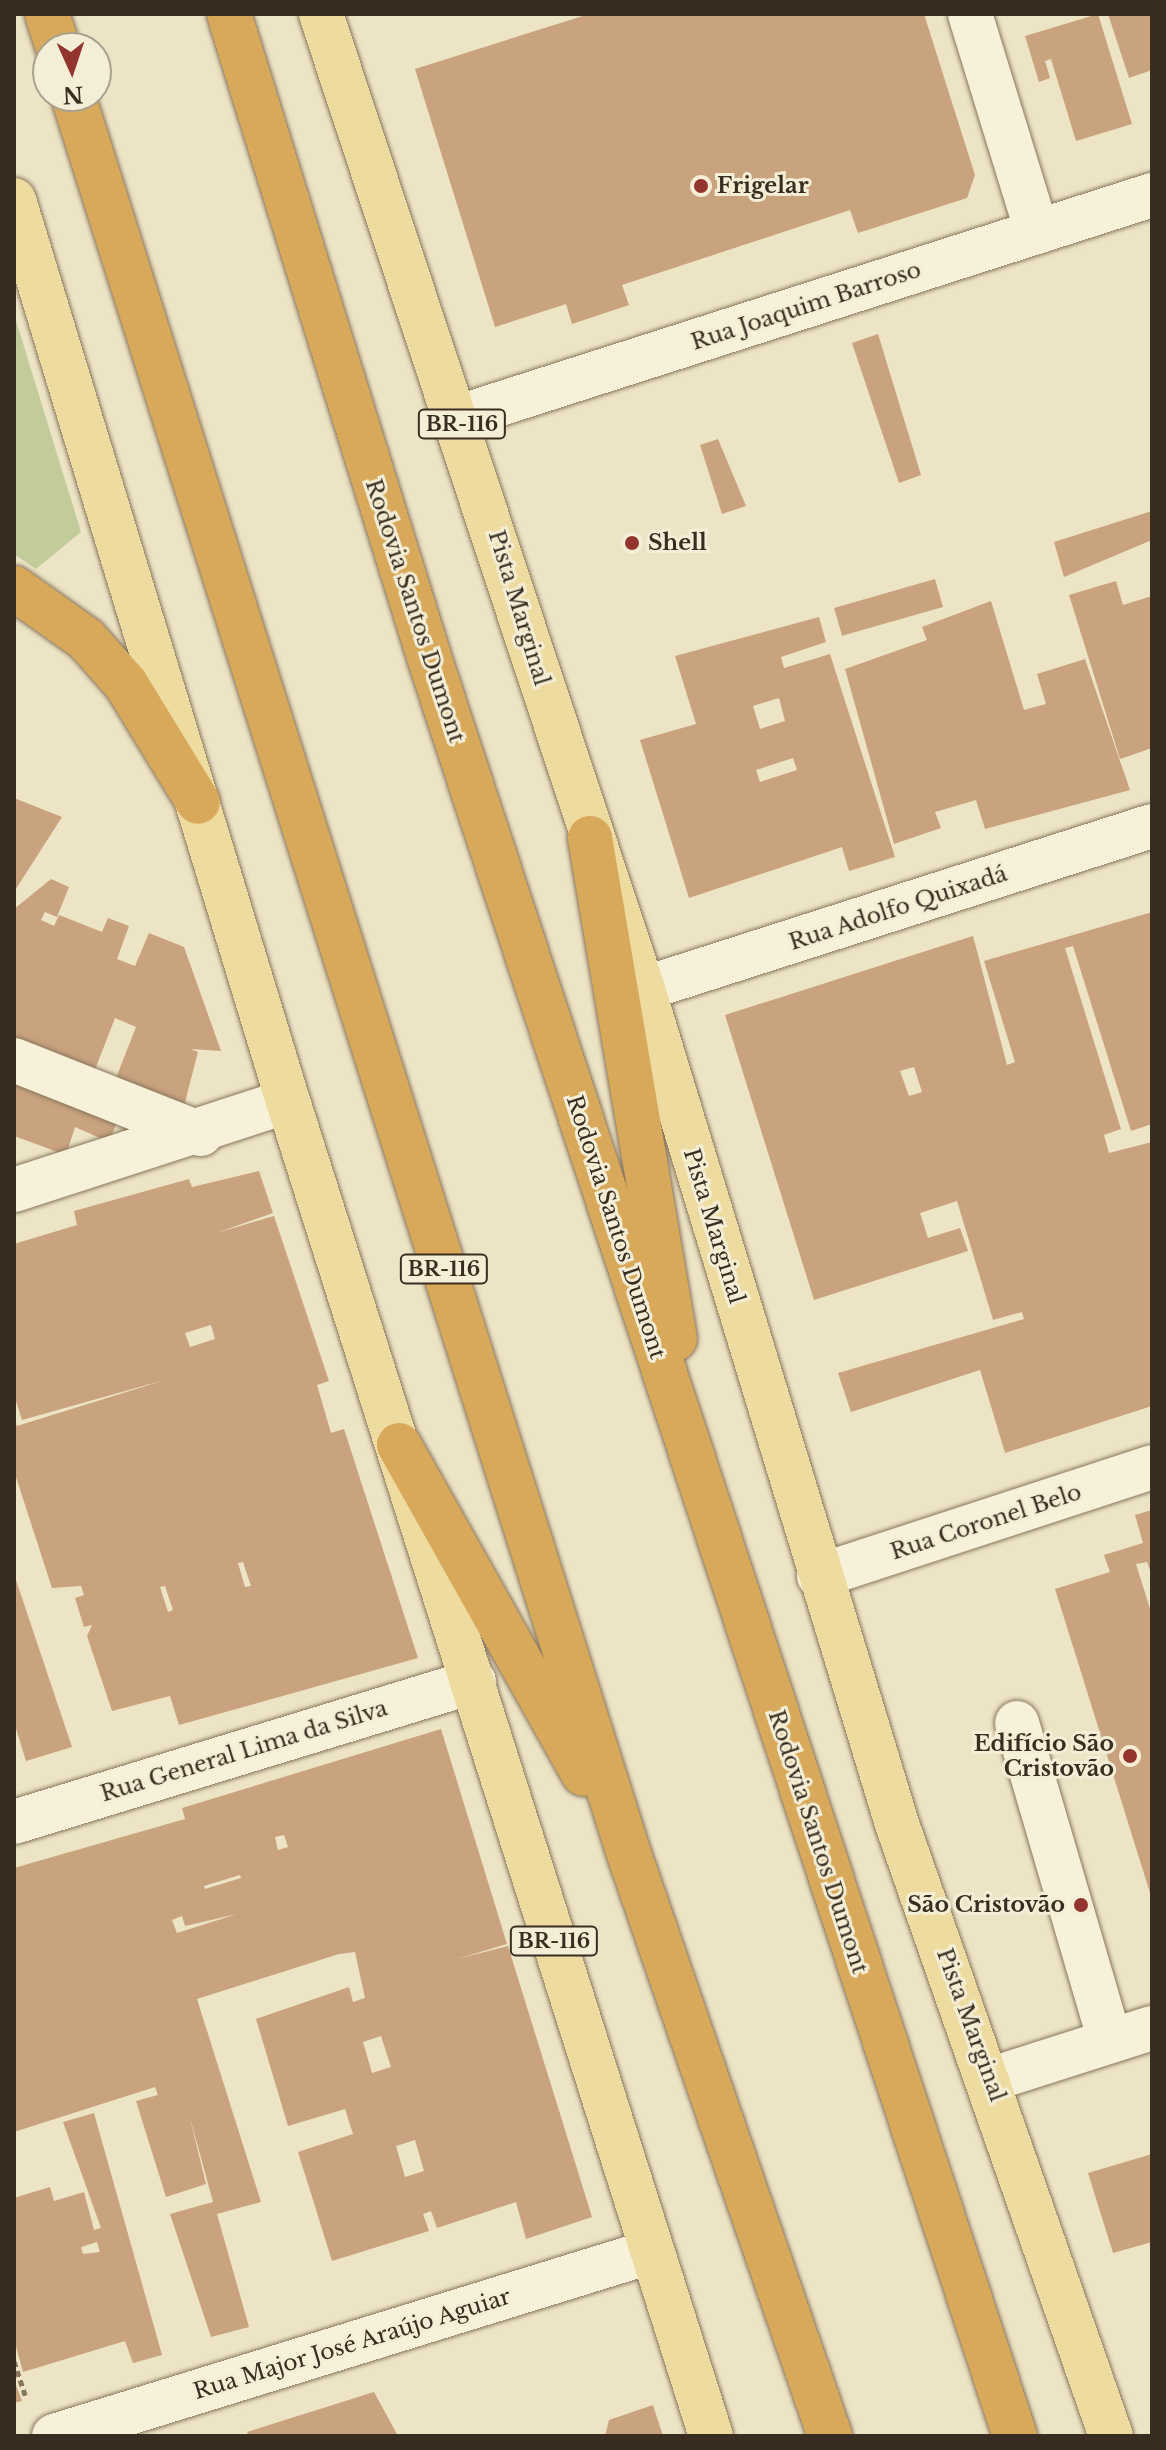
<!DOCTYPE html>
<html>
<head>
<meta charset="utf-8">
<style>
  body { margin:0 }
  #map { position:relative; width:1166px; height:2450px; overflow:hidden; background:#ede4c6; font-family:"Libre Baskerville",serif }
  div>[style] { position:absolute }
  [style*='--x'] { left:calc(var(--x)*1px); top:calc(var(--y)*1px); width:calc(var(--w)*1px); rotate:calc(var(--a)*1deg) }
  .green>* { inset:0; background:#c2cb9a }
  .building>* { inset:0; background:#c9a27e; transform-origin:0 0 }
  .path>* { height:5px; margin-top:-2.5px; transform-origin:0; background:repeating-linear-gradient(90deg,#88765d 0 6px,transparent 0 10px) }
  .roads { filter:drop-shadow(0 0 2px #88765d) drop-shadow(0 0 2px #88765d) }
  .minor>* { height:44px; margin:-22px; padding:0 22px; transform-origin:22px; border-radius:22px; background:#f8f1d9 }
  .major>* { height:44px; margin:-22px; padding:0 22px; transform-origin:22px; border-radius:22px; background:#eedba0 }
  .highway>* { height:44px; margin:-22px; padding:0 22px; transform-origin:22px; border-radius:22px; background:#d8a95b }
  .dots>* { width:22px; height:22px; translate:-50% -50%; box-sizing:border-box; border:4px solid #f4eed6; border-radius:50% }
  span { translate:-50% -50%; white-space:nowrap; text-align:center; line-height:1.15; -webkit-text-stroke:6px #f4eed6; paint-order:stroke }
  .shield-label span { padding:2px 6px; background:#f4eed6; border:2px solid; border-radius:6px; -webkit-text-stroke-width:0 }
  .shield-label { font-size:20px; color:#382d20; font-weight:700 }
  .poi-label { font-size:22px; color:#382d20; font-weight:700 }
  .left { translate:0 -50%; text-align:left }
  .right { translate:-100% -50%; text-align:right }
  .street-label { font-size:22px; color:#382d20 }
  .frame { position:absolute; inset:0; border:16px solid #382d20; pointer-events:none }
  .north { position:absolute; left:32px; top:32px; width:80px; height:80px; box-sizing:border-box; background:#f4eed6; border:2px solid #a9a18d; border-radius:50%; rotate:177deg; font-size:22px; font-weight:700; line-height:32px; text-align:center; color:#382d20 }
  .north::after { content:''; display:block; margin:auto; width:28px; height:36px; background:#94342f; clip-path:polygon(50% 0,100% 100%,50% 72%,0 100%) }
</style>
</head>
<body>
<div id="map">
  <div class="green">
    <div style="clip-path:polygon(14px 314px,81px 532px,36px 569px,14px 554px)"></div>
  </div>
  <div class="building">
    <div style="clip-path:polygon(589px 14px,924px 14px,975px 175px,967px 198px,858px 233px,850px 210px,622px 285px,629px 305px,572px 324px,566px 304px,495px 327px,415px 69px)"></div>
    <div style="clip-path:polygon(1098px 14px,1132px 124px,1076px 141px,1051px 59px,1045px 61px,1050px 78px,1039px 82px,1025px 36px)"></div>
    <div style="clip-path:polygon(1108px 14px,1152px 14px,1152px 70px,1129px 78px)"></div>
    <div style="clip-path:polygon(878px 334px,921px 475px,899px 483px,852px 343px)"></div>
    <div style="clip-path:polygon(718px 439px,746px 506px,722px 514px,700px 445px)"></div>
    <div style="clip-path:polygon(1152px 511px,1152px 540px,1064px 577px,1054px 542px)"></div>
    <div style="left:935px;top:579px;width:29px;height:105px;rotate:74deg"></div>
    <div style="clip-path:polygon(1116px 581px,1123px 605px,1152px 596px,1152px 748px,1120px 759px,1069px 595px)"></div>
    <div style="clip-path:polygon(991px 601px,1024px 710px,1046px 704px,1037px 674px,1085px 659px,1130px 790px,985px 829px,976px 800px,935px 812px,941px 828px,894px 844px,845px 669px,927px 640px,922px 627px)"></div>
    <div style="clip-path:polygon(evenodd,819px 617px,826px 642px,781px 657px,784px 668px,830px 654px,895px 857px,849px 871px,842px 847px,689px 898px,640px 740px,696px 724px,675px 656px,819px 617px,779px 698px,785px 721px,760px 729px,753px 706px,779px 698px,819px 617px,793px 758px,797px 770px,760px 782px,756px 770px,793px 758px)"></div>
    <div style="clip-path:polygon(14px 798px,62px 817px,14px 892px)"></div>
    <div style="clip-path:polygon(51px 879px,69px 887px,57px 917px,45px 912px,41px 920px,54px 926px,59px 915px,102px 932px,108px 918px,129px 926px,117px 959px,135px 966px,149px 933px,184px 947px,221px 1051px,191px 1049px,198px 1052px,184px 1106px,112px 1088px,136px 1027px,115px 1018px,91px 1080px,14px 1050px,14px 909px)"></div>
    <div style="clip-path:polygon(evenodd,1152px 912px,1152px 1124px,1131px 1131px,1073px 946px,1065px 948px,1121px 1129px,1104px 1135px,1109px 1153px,1152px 1142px,1152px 1406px,1005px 1453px,980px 1370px,851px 1412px,838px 1373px,1024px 1319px,1022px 1312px,993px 1320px,957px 1201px,920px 1213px,928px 1238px,960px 1228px,968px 1251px,814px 1300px,725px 1015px,973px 936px,1007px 1065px,1015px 1062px,984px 961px,1152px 912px,914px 1067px,922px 1092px,909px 1096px,900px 1071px,914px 1067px)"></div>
    <div style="clip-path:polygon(14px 1064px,121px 1112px,109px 1142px,75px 1127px,66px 1155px,14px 1136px)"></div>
    <div style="clip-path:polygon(evenodd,259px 1171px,273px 1213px,216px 1233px,274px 1216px,329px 1381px,317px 1385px,331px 1433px,344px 1429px,418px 1658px,179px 1725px,170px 1696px,112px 1711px,87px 1636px,92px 1625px,84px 1627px,75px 1598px,84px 1595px,81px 1586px,52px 1588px,14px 1471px,14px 1418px,17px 1426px,168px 1379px,22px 1420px,14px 1395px,14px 1244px,77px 1225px,74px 1211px,189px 1179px,192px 1187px,259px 1171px,211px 1325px,215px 1339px,190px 1347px,185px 1333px,211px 1325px,259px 1171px,243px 1562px,251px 1586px,245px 1587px,238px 1563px,243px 1562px,259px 1171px,165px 1586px,173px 1610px,168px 1612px,160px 1587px,165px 1586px)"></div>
    <div style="clip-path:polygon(1152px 1510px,1152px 1576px,1147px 1562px,1136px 1564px,1152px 1615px,1151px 1896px,1055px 1589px,1110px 1572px,1104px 1555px,1143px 1543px,1135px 1515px)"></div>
    <div style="clip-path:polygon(14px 1574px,72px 1747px,26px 1761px,14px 1722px)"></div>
    <div style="clip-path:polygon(evenodd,441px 1729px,507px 1944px,457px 1959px,508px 1946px,592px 2217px,526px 2239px,516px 2202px,437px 2228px,431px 2211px,423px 2214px,429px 2231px,332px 2261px,298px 2152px,353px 2134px,345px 2109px,288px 2126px,256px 2019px,349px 1987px,353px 2002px,365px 1998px,355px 1952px,339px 1954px,197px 1999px,261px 2202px,217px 2214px,249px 2327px,211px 2337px,170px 2214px,213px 2202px,189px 2114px,206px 2184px,166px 2197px,136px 2101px,158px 2095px,155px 2087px,14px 2132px,14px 1868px,185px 1819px,182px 1808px,441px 1729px,284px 1835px,288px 1847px,278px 1850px,275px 1837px,284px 1835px,441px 1729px,240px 1875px,241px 1878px,205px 1889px,204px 1886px,240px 1875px,441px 1729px,237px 1914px,177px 1933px,172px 1920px,182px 1916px,185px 1926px,237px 1914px,441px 1729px,381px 2036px,391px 2067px,372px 2073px,363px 2042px,381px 2036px,441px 1729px,415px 2140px,424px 2171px,405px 2177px,396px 2146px,415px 2140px)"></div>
    <div style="clip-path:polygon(evenodd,94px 2113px,162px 2355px,133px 2363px,125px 2341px,23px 2372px,14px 2339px,14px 2198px,50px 2187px,54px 2201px,84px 2192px,94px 2230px,101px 2228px,63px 2122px,94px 2113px,97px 2242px,100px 2252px,83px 2254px,81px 2247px,97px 2242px)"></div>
    <div style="clip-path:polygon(1152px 2154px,1152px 2242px,1113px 2253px,1088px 2173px)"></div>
    <div style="clip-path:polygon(14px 2380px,22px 2401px,14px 2403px)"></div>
    <div style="clip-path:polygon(374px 2392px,398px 2436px,249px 2436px,247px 2432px)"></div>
    <div style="clip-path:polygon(653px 2405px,663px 2436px,605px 2436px,609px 2420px)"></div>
  </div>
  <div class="path">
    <div style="--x:14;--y:2361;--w:39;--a:72"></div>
  </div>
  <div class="roads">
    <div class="minor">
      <div style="--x:970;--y:14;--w:228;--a:72.9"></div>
      <div style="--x:459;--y:417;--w:728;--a:-17.76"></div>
      <div style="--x:643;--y:989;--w:534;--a:-17.76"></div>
      <div style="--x:14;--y:1060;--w:201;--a:21.6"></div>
      <div style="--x:14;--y:1190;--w:288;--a:-18"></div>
      <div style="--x:819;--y:1576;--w:350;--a:-18.1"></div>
      <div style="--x:1017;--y:1723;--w:331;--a:73.7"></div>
      <div style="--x:14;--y:1822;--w:481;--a:-17"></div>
      <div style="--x:992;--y:2079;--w:168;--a:-17.7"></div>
      <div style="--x:54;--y:2436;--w:624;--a:-17.16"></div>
    </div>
    <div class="major">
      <div style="--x:321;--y:14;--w:1027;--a:71.72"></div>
      <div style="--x:643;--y:989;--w:873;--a:73.08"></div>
      <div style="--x:897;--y:1824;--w:648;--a:70.73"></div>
      <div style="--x:14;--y:200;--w:942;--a:73.09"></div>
      <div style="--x:288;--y:1101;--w:1400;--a:72.42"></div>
    </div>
    <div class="highway">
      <div style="--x:47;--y:14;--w:36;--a:72"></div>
      <div style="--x:229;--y:14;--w:680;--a:72.71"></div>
      <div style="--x:431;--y:663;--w:1867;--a:71.77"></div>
      <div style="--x:73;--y:96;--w:1844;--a:72.45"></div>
      <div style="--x:629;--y:1854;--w:616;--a:70.95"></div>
      <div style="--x:14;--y:588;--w:88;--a:35.3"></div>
      <div style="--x:86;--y:639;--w:60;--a:48.4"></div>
      <div style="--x:126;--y:684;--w:138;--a:58.6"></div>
      <div style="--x:590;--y:838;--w:508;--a:80.37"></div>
      <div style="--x:399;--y:1445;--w:377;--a:60.7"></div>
    </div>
  </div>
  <div class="dots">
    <div style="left:701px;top:186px;background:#94342f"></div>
    <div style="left:632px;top:543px;background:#94342f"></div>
    <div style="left:1130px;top:1756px;background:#94342f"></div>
    <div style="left:1081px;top:1905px;background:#94342f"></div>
  </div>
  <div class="shield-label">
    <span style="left:462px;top:424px">BR-116</span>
    <span style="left:444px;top:1269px">BR-116</span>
    <span style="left:554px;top:1941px">BR-116</span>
  </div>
  <div class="poi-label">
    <span class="left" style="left:717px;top:186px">Frigelar</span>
    <span class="left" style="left:648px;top:543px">Shell</span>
    <span class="right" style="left:1114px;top:1756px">Edifício São<br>Cristovão</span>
    <span class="right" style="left:1065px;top:1905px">São Cristovão</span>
  </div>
  <div class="street-label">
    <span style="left:806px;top:306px;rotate:-18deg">Rua Joaquim Barroso</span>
    <span style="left:519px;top:608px;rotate:73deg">Pista Marginal</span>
    <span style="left:415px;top:611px;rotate:72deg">Rodovia Santos Dumont</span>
    <span style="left:898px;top:908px;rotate:-18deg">Rua Adolfo Quixadá</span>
    <span style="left:714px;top:1226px;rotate:73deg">Pista Marginal</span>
    <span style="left:616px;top:1227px;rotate:72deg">Rodovia Santos Dumont</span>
    <span style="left:986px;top:1522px;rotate:-18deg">Rua Coronel Belo</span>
    <span style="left:244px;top:1751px;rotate:-17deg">Rua General Lima da Silva</span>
    <span style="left:818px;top:1842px;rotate:72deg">Rodovia Santos Dumont</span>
    <span style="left:971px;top:2025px;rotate:70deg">Pista Marginal</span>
    <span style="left:352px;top:2344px;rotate:-17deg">Rua Major José Araújo Aguiar</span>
  </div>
  <div class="frame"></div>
  <div class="north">N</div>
</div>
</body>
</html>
